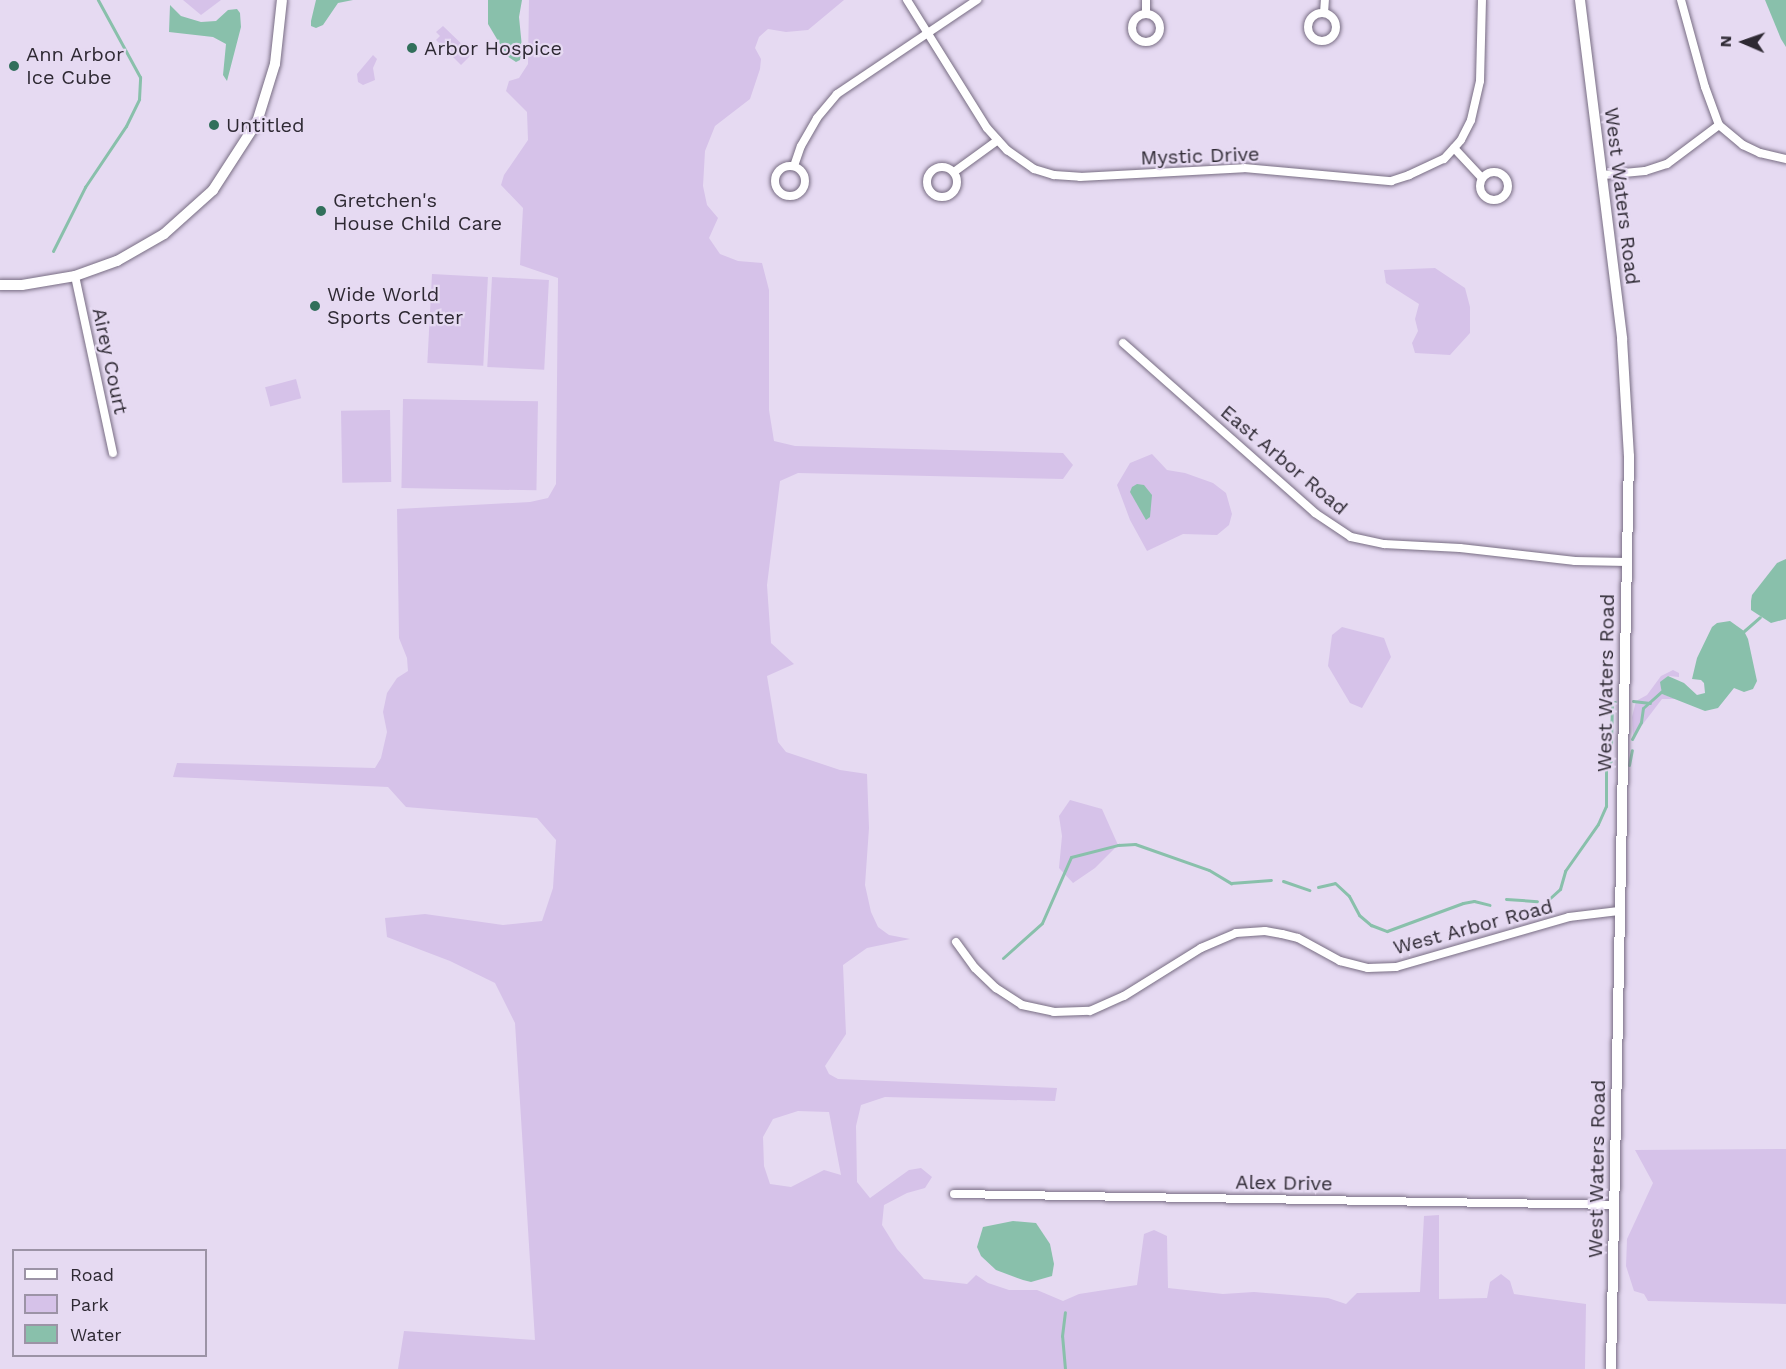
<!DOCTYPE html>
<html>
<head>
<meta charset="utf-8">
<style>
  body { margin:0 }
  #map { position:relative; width:1786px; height:1369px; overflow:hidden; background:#e6daf2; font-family:"Work Sans",sans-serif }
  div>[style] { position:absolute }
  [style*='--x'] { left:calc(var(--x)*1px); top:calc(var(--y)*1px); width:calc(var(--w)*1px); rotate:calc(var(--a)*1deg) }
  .green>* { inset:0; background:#d6c2e9; transform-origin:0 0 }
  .water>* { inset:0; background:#89c0ab }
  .stream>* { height:3px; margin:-1.5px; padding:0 1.5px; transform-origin:1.5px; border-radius:1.5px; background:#89c0ab }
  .roads { filter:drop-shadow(0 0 2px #786d83) drop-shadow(0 0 2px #786d83) }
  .minor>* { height:8px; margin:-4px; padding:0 4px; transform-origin:4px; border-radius:4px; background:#fff }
  .minor>.ring { margin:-4px; padding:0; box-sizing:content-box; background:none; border:8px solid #fff; border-radius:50% }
  .tertiary>* { height:10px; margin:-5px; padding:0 5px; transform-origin:5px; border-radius:5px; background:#fff }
  .dots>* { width:16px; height:16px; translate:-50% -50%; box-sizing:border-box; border:3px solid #e6daf2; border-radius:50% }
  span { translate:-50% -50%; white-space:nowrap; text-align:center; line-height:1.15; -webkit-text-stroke:4.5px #e6daf2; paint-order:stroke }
  .poi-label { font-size:20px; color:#2e2933 }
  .left { translate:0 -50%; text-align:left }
  .street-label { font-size:20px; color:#2e2933 }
  .legend { position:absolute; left:12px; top:1249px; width:195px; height:108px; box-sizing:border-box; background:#e6daf2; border:2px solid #9c93a6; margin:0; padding:8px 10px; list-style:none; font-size:18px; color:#2e2933 }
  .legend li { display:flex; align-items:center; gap:12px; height:30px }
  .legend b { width:30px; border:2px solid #9c93a6 }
  .north { position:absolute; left:1714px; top:12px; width:60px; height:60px; -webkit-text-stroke:4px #e6daf2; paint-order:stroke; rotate:272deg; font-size:16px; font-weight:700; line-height:24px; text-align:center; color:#2e2933 }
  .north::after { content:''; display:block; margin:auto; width:21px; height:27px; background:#2e2933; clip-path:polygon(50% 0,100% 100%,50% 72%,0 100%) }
</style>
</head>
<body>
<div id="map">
  <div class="green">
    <div style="clip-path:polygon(183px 0,221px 0,201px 15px)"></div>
    <div style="clip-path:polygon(evenodd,529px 0,844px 0,808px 30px,786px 32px,768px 29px,759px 37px,755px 48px,761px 59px,760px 69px,750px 99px,715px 126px,705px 151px,703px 186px,707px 205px,718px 218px,709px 238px,720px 254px,738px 261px,762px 263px,769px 290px,769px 410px,774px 441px,795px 446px,1063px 453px,1073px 465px,1063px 479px,798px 473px,780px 481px,767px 585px,771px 643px,794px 664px,767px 676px,778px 742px,786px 752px,840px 770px,867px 774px,869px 828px,865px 885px,871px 912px,878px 927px,889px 935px,910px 939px,867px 948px,843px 965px,846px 1034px,825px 1066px,829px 1074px,838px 1079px,1057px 1088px,1055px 1101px,885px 1097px,861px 1105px,856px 1126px,857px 1182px,870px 1198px,909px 1170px,921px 1168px,932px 1177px,925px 1188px,907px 1193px,884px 1205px,882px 1225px,897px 1249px,924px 1279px,967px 1284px,976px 1275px,988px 1283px,1009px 1290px,1037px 1290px,1063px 1301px,1079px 1294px,1137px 1285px,1144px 1234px,1154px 1230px,1167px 1236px,1168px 1288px,1223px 1294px,1254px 1292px,1328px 1298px,1346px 1304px,1357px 1293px,1420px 1292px,1424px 1216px,1439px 1215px,1439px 1299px,1487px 1298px,1490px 1282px,1501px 1274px,1510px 1281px,1514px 1294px,1586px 1304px,1585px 1369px,398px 1369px,404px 1331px,535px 1340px,515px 1023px,495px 983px,450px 961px,387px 937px,385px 918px,425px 914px,503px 925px,542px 921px,553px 888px,556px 840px,537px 818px,406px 807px,388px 787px,173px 777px,177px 763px,375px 768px,381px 758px,387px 732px,383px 712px,387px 693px,397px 678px,408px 671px,407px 658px,399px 638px,397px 509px,530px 502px,548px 498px,556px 484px,558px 278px,520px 265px,523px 208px,501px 185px,504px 175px,528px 140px,527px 112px,506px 91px,509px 81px,519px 78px,528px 64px,529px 0,798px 1111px,829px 1112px,841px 1175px,824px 1170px,791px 1187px,770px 1184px,764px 1166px,763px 1137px,773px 1119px,798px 1111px)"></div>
    <div style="clip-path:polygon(443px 26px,470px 52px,470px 56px,461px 65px,436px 40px,440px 36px,436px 32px)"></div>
    <div style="clip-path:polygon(373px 55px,377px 59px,373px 68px,375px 80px,363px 85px,358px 82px,357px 74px)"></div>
    <div style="clip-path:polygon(1435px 268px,1465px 288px,1470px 307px,1470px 333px,1450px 355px,1415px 353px,1412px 343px,1418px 331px,1415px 319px,1419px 304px,1386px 283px,1384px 270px)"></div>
    <div style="left:432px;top:274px;width:56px;height:89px;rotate:3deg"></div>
    <div style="left:492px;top:277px;width:57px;height:90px;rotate:3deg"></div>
    <div style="left:296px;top:379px;width:20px;height:32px;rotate:75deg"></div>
    <div style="left:403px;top:399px;width:135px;height:89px;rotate:1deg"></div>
    <div style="left:390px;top:410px;width:72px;height:49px;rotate:89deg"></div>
    <div style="clip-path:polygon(1152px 454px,1167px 470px,1185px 473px,1213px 483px,1226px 493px,1232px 514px,1229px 525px,1217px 535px,1183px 534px,1147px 551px,1130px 520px,1117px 485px,1130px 463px)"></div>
    <div style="clip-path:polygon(1342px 627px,1384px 638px,1391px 657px,1362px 708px,1350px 703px,1328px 666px,1332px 635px)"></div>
    <div style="clip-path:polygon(1673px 670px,1679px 673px,1679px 677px,1668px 676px,1661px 683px,1662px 694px,1676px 699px,1662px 699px,1633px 737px,1632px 717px,1636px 701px,1647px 695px,1661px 676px)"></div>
    <div style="clip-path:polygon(1070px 800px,1102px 809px,1118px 845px,1095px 868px,1073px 883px,1059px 868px,1062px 836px,1059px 816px)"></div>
    <div style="clip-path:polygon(1786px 1149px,1786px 1304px,1648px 1301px,1644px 1294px,1634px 1291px,1626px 1266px,1627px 1239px,1653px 1183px,1635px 1150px)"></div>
  </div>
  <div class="water">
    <div style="clip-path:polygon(316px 0,353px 0,338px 3px,323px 25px,316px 28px,311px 26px,311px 21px)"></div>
    <div style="clip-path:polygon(488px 0,522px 0,519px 17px,522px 47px,520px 60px,516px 62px,507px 56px,488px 24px)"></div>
    <div style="clip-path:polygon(1765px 0,1786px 0,1786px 47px,1781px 39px)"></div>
    <div style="clip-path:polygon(170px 5px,181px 16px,201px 22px,216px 21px,228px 10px,237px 9px,240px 13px,241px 27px,227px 81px,223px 75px,226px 44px,213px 37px,169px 32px)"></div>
    <div style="clip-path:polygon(1137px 484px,1144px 485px,1152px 495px,1150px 517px,1146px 520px,1130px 492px,1132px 487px)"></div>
    <div style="clip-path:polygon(1786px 559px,1786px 619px,1771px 623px,1751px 610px,1751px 601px,1752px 595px,1777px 563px)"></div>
    <div style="clip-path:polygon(1730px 621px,1744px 631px,1748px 639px,1757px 681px,1753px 689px,1744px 692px,1734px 688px,1718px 708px,1705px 711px,1662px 694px,1660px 682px,1668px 676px,1684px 683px,1697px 695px,1705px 693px,1704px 683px,1701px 680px,1692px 679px,1697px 658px,1712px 627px,1717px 623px)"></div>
    <div style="clip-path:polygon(1013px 1221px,1036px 1223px,1050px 1244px,1054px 1264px,1052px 1276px,1031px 1282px,1023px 1280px,996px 1270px,981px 1256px,977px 1247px,983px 1227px)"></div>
  </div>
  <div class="stream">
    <div style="--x:53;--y:251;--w:72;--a:-63.4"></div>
    <div style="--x:85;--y:187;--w:73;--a:-56.1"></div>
    <div style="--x:126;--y:126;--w:30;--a:-64"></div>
    <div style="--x:139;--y:99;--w:22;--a:-87"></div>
    <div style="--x:140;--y:77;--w:88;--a:-118.6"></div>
    <div style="--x:1744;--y:631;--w:21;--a:-41"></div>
    <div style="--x:1633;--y:701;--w:17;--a:7"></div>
    <div style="--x:1632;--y:739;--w:19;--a:-62"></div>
    <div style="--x:1641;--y:722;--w:14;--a:-82"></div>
    <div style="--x:1643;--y:708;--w:25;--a:-42"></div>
    <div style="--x:1611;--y:744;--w:42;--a:-88.6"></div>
    <div style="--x:1612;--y:702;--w:3;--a:0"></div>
    <div style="--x:1629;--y:765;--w:15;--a:-79"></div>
    <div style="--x:1283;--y:881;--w:28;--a:19"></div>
    <div style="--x:1318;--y:887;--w:17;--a:-13"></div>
    <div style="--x:1335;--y:883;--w:19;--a:43"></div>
    <div style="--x:1349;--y:896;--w:21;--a:62"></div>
    <div style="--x:1359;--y:915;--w:16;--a:40"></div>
    <div style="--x:1371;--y:925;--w:17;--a:21"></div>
    <div style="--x:1387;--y:931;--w:81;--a:-20.2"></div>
    <div style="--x:1463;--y:903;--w:11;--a:-10"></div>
    <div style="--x:1474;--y:901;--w:16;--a:14"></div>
    <div style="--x:1506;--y:899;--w:31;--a:4"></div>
    <div style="--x:1549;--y:899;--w:15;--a:-42"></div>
    <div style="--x:1560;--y:889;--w:19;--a:-74"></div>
    <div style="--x:1565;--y:871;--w:57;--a:-54.9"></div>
    <div style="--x:1598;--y:824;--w:20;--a:-66"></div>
    <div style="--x:1606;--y:806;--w:40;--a:-90"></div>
    <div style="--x:1606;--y:766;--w:7;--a:-45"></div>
    <div style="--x:1003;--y:958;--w:52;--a:-41.9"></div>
    <div style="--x:1042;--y:923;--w:72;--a:-66.3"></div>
    <div style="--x:1071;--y:857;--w:49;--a:-14.3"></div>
    <div style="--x:1118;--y:845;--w:17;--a:-3"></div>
    <div style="--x:1135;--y:844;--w:78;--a:19.4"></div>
    <div style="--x:1209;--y:870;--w:26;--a:31"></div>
    <div style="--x:1231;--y:883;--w:40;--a:-4.3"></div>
    <div style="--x:1065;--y:1369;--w:33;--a:-95"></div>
    <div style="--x:1062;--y:1336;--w:24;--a:-83"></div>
  </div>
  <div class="roads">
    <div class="minor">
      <div style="--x:907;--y:0;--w:151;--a:58"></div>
      <div style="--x:987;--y:128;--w:30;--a:48"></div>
      <div style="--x:1007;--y:150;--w:33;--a:35"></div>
      <div style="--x:1034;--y:169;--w:21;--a:17"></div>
      <div style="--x:1054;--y:175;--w:26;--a:4"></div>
      <div style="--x:1080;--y:177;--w:164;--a:-3.1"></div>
      <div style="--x:1244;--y:168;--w:148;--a:5.1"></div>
      <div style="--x:1391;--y:181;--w:19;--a:-18"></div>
      <div style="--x:1409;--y:175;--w:38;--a:-25"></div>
      <div style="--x:1444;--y:159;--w:25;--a:-48"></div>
      <div style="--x:1461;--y:140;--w:22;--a:-63"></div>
      <div style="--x:1471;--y:120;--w:40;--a:-77"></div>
      <div style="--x:1480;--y:81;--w:81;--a:-88.6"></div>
      <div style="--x:1681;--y:0;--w:90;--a:74.6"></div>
      <div style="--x:1705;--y:87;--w:40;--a:69.8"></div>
      <div style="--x:1719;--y:125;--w:31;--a:40"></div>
      <div style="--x:1743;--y:145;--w:19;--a:25"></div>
      <div style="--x:1760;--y:153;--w:27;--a:13"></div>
      <div class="ring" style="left:1308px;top:13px;width:20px;height:20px"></div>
      <div style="--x:1324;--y:13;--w:13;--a:-86"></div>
      <div style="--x:1146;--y:14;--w:14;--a:-90"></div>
      <div class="ring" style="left:1132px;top:14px;width:20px;height:20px"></div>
      <div style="--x:1454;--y:148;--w:41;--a:47"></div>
      <div class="ring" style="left:775px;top:166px;width:22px;height:22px"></div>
      <div style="--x:794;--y:166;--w:21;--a:-71"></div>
      <div style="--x:801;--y:146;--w:32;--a:-60"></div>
      <div style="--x:817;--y:118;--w:31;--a:-50"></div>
      <div style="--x:837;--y:94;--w:169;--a:-33.9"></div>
      <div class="ring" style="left:927px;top:167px;width:22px;height:22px"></div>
      <div class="ring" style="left:1480px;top:172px;width:20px;height:20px"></div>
      <div style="--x:954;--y:172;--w:54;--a:-36"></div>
      <div style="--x:1603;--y:175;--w:42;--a:-5.4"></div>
      <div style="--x:1645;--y:171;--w:23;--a:-18"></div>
      <div style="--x:1667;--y:164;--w:65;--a:-36.9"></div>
      <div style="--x:75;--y:276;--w:181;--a:77.9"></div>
      <div style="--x:1123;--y:343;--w:256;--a:41.5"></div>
      <div style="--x:1315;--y:513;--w:43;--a:33.7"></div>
      <div style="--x:1351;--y:537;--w:34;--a:12"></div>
      <div style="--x:1384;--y:544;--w:76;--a:3"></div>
      <div style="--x:1460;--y:548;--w:116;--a:6.4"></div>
      <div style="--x:1575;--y:561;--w:52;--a:1.1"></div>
      <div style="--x:956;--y:942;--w:32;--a:54"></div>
      <div style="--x:975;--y:968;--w:29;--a:44"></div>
      <div style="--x:996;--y:988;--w:31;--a:33"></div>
      <div style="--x:1022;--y:1005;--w:33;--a:12"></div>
      <div style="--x:1054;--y:1012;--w:36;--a:-2"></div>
      <div style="--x:1090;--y:1011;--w:37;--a:-24"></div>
      <div style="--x:1124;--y:996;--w:91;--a:-31.9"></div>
      <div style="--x:1201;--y:948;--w:38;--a:-23"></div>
      <div style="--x:1236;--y:933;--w:29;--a:-4"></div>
      <div style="--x:1265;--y:931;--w:17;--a:10"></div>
      <div style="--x:1282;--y:934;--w:16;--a:14"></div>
      <div style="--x:1298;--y:938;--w:48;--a:28.7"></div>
      <div style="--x:1340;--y:961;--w:29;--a:14"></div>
      <div style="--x:1368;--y:968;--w:28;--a:-2"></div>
      <div style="--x:1396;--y:967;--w:180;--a:-16.1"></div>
      <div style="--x:1569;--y:917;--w:50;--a:-6.8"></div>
      <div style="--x:954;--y:1194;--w:660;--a:0.95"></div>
    </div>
    <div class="tertiary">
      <div style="--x:1580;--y:0;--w:342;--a:82.9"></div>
      <div style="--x:1622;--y:339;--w:117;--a:86.6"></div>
      <div style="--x:1629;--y:456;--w:913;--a:91.13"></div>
      <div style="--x:0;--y:285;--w:22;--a:0"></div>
      <div style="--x:22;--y:285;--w:54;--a:-9.6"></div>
      <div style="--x:75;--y:276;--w:45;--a:-19.7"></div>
      <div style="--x:117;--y:261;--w:54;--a:-29.9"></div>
      <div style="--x:164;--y:234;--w:66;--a:-41.9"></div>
      <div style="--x:213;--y:190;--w:81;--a:-57.1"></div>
      <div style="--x:257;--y:122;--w:61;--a:-72.8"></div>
      <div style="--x:275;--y:64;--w:64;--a:-83.8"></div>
    </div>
  </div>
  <div class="dots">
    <div style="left:412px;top:48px;background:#316f5b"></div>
    <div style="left:14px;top:66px;background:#316f5b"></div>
    <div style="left:214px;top:125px;background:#316f5b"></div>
    <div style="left:321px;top:211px;background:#316f5b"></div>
    <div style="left:315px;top:306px;background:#316f5b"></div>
  </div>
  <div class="poi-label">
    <span class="left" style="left:424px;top:48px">Arbor Hospice</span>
    <span class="left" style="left:26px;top:66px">Ann Arbor<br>Ice Cube</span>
    <span class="left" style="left:226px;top:125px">Untitled</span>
    <span class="left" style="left:333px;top:212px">Gretchen's<br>House Child Care</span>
    <span class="left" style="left:327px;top:306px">Wide World<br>Sports Center</span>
  </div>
  <div class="street-label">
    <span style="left:1200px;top:156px;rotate:-2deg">Mystic Drive</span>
    <span style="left:1622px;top:196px;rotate:83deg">West Waters Road</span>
    <span style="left:110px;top:361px;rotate:78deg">Airey Court</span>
    <span style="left:1284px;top:460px;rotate:40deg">East Arbor Road</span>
    <span style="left:1606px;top:683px;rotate:-89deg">West Waters Road</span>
    <span style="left:1473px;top:927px;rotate:-15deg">West Arbor Road</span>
    <span style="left:1597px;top:1169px;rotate:-89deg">West Waters Road</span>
    <span style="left:1284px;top:1183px;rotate:1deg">Alex Drive</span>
  </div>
  <ul class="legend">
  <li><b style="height:8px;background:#fff"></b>Road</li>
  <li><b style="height:16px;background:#d6c2e9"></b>Park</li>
  <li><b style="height:16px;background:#89c0ab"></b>Water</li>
  </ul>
  <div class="north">N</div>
</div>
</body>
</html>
